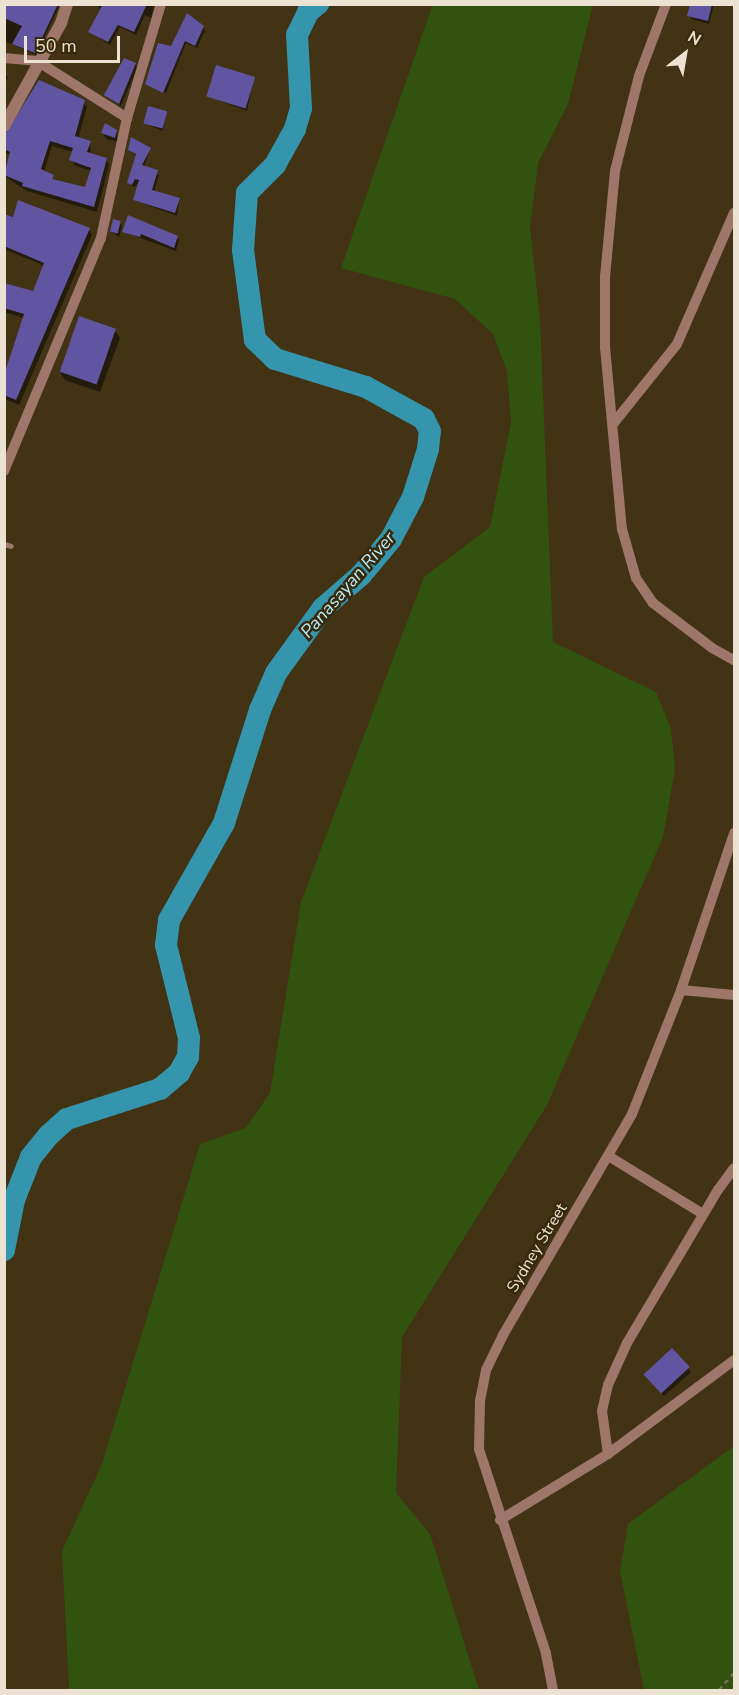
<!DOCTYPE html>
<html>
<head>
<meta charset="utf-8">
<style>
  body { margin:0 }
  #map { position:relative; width:739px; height:1695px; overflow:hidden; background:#423315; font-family:"Nunito Sans",sans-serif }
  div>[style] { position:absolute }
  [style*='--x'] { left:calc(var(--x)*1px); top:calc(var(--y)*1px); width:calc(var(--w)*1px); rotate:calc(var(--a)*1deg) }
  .green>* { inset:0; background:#31530f }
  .shadow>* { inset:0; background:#0007 }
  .river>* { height:22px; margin:-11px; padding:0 11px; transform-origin:11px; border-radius:11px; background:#3495ac }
  .building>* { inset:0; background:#6155a1; transform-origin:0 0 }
  .path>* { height:2px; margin-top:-1px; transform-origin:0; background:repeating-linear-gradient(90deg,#82755c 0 4.5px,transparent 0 9px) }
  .service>* { height:5px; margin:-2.5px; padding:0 2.5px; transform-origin:2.5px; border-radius:2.5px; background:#9e766a }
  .minor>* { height:10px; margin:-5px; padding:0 5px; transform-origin:5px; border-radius:5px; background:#9e766a }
  .tertiary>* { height:12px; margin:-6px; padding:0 6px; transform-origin:6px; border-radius:6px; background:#9e766a }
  span { translate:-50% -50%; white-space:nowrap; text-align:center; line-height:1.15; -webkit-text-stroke:5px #37290a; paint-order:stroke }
  .street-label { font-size:16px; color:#ebe2d1 }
  .water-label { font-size:18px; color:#b6ecfc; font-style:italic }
  .frame { position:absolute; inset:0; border:6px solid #ebe2d1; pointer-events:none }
  .north { position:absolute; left:655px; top:24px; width:60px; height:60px; -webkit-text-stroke:4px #37290a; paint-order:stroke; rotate:31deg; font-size:16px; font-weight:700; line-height:24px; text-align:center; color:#ebe2d1 }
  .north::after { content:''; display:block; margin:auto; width:21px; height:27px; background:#ebe2d1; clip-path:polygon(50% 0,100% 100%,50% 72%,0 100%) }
  .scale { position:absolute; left:24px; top:36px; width:96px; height:27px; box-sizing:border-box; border:3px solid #ebe2d1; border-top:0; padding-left:8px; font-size:18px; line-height:21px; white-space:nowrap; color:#ebe2d1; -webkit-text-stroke:4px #37290a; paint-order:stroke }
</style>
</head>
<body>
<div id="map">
  <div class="green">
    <div style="clip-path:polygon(433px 4px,593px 5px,568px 104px,538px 163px,530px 227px,540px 319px,553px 642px,656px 692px,671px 729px,675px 769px,663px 837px,547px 1105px,402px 1337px,396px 1493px,430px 1534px,479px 1690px,69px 1690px,62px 1551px,102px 1464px,200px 1144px,246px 1128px,270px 1093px,301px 902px,424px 577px,490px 527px,511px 422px,507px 371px,493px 334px,455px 299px,341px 268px)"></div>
    <div style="clip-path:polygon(734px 1446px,734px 1690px,644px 1690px,620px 1571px,628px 1524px)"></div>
  </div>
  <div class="shadow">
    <div style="clip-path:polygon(4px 4px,60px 4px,36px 55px,4px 41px)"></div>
    <div style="clip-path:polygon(154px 4px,151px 18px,145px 15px,136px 35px,120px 27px,110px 45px,90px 32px,102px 9px,94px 4px)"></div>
    <div style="clip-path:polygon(691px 4px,714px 4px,709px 24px,691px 19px)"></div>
    <div style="clip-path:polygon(203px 27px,205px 31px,197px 48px,186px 43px,166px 93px,147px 84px,171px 48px)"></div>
    <div style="clip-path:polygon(135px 64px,137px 68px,121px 106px,106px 95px)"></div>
    <div style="clip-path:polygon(4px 73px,8px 77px,4px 87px)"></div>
    <div style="clip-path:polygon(254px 78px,247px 111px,208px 96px)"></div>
    <div style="clip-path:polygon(evenodd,83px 101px,87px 107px,78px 139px,90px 143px,91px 155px,106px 159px,109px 165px,97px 212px,27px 191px,4px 176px,10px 155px,4px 152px,4px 140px,83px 101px,52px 146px,73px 152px,74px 165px,91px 171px,86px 189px,56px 182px,44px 172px,52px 146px)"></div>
    <div style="clip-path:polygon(166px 113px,163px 131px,144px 123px)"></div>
    <div style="clip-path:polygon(116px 131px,118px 142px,106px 139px,103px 133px)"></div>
    <div style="clip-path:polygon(150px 149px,144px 167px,159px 175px,154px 192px,179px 200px,177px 216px,134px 200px,140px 182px,134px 187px,128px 183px,137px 156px,129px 150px)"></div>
    <div style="clip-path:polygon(4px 215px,89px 230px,92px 235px,19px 405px,4px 399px,4px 376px,24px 318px,4px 312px,4px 284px,34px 293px,45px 266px,4px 249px)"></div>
    <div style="clip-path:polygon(120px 223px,122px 226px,119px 237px,112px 232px)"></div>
    <div style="clip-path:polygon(124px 232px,177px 237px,179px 240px,176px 251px)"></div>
    <div style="clip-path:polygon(115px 331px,120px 338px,100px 392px,65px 380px,60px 372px)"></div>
    <div style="clip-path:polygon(672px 1350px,691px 1372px,664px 1396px,647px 1378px)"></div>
  </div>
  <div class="river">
    <div style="--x:4;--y:1250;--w:51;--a:-78.7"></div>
    <div style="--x:14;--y:1200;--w:46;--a:-68.4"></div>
    <div style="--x:31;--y:1157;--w:28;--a:-51"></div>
    <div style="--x:49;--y:1135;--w:24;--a:-42"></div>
    <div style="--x:67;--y:1119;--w:98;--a:-17.9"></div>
    <div style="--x:160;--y:1089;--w:25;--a:-40"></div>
    <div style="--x:179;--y:1073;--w:18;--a:-61"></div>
    <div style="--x:188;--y:1057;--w:19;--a:-87"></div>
    <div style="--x:189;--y:1038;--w:96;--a:-103.9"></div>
    <div style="--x:166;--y:945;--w:25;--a:-83"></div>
    <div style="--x:169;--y:920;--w:112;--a:-60.4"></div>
    <div style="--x:224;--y:823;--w:119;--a:-72.3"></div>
    <div style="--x:260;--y:710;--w:40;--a:-66.6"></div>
    <div style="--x:276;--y:673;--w:80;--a:-54.1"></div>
    <div style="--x:323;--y:608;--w:50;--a:-41"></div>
    <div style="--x:361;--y:575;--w:47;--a:-50.2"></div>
    <div style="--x:391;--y:539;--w:47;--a:-62.4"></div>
    <div style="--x:413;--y:497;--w:50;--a:-72.6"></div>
    <div style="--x:428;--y:449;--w:18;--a:-84"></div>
    <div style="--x:430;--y:431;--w:13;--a:-117"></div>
    <div style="--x:424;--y:419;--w:66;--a:-151.1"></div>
    <div style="--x:366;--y:387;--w:95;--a:-162.9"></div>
    <div style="--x:275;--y:359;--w:28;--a:-136"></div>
    <div style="--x:255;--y:340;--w:91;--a:-97.6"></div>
    <div style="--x:243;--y:250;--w:57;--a:-86"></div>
    <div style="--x:247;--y:193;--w:40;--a:-45"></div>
    <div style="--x:275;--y:165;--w:41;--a:-60.9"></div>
    <div style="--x:295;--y:129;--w:22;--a:-74"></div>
    <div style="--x:301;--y:108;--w:73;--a:-93.1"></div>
    <div style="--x:297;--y:35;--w:25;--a:-64"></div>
    <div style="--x:308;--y:12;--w:13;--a:-39"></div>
  </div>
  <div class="building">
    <div style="clip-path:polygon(4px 4px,58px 4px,35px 53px,12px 44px,22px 26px,4px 18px)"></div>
    <div style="clip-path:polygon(103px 4px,147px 4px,134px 32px,118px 25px,108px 42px,88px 32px)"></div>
    <div style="clip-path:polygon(690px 4px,712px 4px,708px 21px,687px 16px)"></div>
    <div style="clip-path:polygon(187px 13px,204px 26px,195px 46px,185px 41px,163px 93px,145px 84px,158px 43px,171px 46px)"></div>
    <div style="clip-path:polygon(124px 58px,136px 63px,119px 104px,104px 95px)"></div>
    <div style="left:216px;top:65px;width:41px;height:33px;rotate:17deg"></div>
    <div style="clip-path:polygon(evenodd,39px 80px,85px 100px,75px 136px,91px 141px,87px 152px,107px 158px,94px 207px,22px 186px,23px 183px,4px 175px,10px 152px,4px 149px,4px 136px,39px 80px,50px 141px,73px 148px,69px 160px,91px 168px,85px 187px,52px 179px,54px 175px,41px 169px,50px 141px)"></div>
    <div style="left:148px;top:106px;width:20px;height:18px;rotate:15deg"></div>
    <div style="clip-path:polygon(105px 123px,117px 130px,115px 138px,101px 133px)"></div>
    <div style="clip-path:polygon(131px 137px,151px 148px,142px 165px,158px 170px,152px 190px,180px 198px,175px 213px,133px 200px,139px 180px,135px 179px,132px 185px,127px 183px,136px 154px,128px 150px)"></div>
    <div style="clip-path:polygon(18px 200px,90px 228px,16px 400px,4px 395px,4px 375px,24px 314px,4px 308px,4px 283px,33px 291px,44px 263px,4px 246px,4px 214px,13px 217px)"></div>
    <div style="clip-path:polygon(128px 215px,178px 236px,174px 248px,141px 234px,140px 237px,122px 232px)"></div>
    <div style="left:113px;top:219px;width:8px;height:13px;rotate:14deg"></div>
    <div style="left:79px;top:316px;width:39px;height:59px;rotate:19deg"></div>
    <div style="left:672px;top:1348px;width:26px;height:39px;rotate:47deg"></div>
  </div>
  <div class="path">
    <div style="--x:719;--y:1690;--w:23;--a:-49"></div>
  </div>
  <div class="service">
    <div style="--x:4;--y:544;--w:7;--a:16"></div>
  </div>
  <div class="minor">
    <div style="--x:666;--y:4;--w:77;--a:110.6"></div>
    <div style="--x:639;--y:76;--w:98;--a:104.2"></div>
    <div style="--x:615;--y:171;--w:106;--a:95.4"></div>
    <div style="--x:605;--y:277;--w:70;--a:90"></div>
    <div style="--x:605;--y:347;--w:183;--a:84.7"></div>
    <div style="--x:622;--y:529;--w:51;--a:74.1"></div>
    <div style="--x:636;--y:578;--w:30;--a:56"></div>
    <div style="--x:653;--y:603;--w:74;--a:37.3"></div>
    <div style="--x:712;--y:648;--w:25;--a:29"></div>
    <div style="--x:4;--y:58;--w:33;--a:5"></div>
    <div style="--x:37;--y:61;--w:107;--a:32.3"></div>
    <div style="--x:613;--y:424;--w:102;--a:-51.3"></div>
    <div style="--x:677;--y:344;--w:143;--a:-66.5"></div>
    <div style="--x:4;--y:471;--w:252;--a:-67.4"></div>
    <div style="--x:101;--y:238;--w:123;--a:-77.8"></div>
    <div style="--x:127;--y:118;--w:119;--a:-73.4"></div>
    <div style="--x:681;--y:990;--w:53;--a:5.4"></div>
    <div style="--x:610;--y:1157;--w:109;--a:31.5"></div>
    <div style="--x:608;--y:1454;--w:43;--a:-97.9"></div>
    <div style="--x:602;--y:1411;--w:27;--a:-77"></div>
    <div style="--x:608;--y:1385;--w:46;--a:-65.7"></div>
    <div style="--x:627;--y:1343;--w:178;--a:-59.3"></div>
    <div style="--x:718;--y:1190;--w:27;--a:-54"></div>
    <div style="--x:500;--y:1520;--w:127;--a:-31.4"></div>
    <div style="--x:608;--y:1454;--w:157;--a:-36.7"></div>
    <div style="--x:553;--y:1690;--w:38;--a:-101"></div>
    <div style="--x:546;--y:1653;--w:215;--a:-108.2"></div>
    <div style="--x:479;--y:1449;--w:48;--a:-88.8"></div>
    <div style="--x:480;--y:1401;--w:32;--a:-79"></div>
    <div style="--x:486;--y:1370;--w:39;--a:-64"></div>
    <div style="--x:503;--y:1335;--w:256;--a:-59.7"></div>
    <div style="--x:632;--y:1114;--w:133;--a:-68.4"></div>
    <div style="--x:681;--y:990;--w:166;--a:-71.3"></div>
  </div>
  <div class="tertiary">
    <div style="--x:4;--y:126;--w:118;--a:-61"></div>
    <div style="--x:61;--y:23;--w:20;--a:-72"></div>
  </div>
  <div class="street-label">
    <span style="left:537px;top:1248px;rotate:-59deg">Sydney Street</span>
  </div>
  <div class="water-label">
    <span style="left:348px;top:585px;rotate:-49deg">Panasayan River</span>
  </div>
  <div class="frame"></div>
  <div class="north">N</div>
  <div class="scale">50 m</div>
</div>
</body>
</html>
